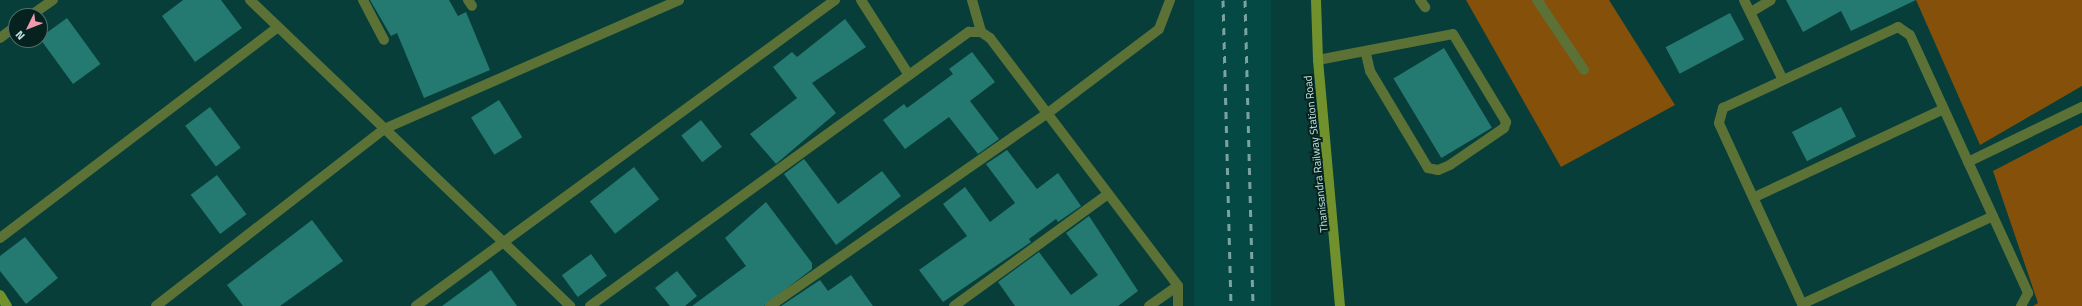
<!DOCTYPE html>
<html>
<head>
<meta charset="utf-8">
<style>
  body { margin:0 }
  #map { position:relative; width:2082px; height:306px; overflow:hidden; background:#073e39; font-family:"Titillium Web",sans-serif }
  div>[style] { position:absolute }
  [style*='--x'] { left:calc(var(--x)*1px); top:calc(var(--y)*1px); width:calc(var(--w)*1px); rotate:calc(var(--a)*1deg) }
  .built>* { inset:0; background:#054944; transform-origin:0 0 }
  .green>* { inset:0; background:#84500a }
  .building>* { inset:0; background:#247971; transform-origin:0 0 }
  .lane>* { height:10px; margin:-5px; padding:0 5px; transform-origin:5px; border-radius:5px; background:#5c7136 }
  .street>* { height:10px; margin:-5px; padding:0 5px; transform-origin:5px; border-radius:5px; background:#5c7136 }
  .secondary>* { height:10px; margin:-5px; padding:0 5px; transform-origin:5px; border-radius:5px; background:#71912c }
  .rail>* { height:3px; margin-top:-1.5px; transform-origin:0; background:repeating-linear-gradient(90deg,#7ba39f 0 7px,transparent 0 14px) }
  span { translate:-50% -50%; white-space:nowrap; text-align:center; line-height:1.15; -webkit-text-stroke:4px #06221f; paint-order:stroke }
  .street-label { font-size:11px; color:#c4e3df }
  .north { position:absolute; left:8px; top:8px; width:40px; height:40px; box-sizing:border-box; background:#06221f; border:1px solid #526f6c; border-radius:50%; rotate:227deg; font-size:11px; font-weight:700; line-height:16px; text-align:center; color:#c4e3df }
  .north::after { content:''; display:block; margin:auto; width:14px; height:18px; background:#f29aad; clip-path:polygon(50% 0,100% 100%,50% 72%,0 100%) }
</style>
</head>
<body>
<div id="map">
  <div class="built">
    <div style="left:1194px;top:0;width:77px;height:306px"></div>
  </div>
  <div class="green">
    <div style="clip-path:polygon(1466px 0,1609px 0,1675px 105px,1561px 167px)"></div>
    <div style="clip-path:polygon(1916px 0,2082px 0,2082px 86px,1980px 145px)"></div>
    <div style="clip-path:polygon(2082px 125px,2082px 306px,2033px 306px,2038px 303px,1993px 171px)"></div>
  </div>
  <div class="building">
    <div style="clip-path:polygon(183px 0,221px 0,242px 28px,195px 62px,162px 16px)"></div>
    <div style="clip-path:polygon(370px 0,449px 0,458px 16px,466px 12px,490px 70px,424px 98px,397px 33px,391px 36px)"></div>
    <div style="clip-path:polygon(1786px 0,1916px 0,1851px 31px,1841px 11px,1803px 32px)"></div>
    <div style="left:1730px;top:13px;width:30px;height:73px;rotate:62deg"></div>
    <div style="left:67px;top:18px;width:57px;height:34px;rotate:54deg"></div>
    <div style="clip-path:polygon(845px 19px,866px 47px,812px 83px,836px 113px,776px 164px,750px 134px,797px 98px,773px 67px,792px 52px,797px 57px)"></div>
    <div style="left:1444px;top:48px;width:93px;height:59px;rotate:59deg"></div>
    <div style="clip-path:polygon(972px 52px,995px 82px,970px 101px,999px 139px,978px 154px,949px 117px,905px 149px,883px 120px,904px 104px,907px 108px,953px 74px,949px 69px)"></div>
    <div style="left:499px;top:100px;width:44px;height:33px;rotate:58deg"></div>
    <div style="left:210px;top:107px;width:51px;height:31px;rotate:53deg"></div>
    <div style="left:1841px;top:107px;width:33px;height:55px;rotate:63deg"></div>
    <div style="left:701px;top:120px;width:34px;height:25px;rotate:52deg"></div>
    <div style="clip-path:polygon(1007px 150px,1037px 189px,1058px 173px,1081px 206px,1058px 222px,1056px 219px,1029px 239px,1031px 242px,943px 302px,919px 270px,967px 236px,943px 204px,965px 187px,990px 222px,1015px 203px,986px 164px)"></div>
    <div style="clip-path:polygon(804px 159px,838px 204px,882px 171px,901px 196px,836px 245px,784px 174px)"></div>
    <div style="left:634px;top:167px;width:41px;height:56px;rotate:52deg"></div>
    <div style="left:217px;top:175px;width:49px;height:33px;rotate:53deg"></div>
    <div style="clip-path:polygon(766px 202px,812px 263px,812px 269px,764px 306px,692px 306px,746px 266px,725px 238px)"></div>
    <div style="clip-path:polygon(1089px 216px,1138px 291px,1118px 306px,1015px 306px,998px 282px,1039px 252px,1071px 295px,1098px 275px,1066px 233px)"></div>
    <div style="clip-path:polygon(312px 220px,343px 261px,280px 306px,243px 306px,227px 285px)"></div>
    <div style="clip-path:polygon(25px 237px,58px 278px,26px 304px,0 271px,0 256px)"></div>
    <div style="left:591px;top:254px;width:27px;height:36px;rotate:54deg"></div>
    <div style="clip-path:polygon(491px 270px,517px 306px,442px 306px)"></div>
    <div style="clip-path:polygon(677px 271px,697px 296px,685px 306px,670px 306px,655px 288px)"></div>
    <div style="clip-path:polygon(851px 275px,873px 306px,781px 306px,820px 280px,828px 291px)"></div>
  </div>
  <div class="lane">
    <div style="--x:1318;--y:60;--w:137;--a:-10.9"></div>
    <div style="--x:1453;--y:34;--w:103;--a:58.9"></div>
    <div style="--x:1506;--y:122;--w:6;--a:108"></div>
    <div style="--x:1504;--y:128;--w:65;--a:145.6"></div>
    <div style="--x:1450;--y:165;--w:13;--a:157"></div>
    <div style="--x:1438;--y:170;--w:10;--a:-169"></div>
    <div style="--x:1428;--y:168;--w:113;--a:-120.9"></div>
    <div style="--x:1370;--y:71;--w:18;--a:-103"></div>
  </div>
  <div class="street">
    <div style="--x:250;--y:0;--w:443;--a:43.7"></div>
    <div style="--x:363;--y:0;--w:45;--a:62.3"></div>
    <div style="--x:468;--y:0;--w:7;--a:56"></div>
    <div style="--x:861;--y:0;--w:89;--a:57.4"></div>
    <div style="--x:972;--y:0;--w:33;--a:74"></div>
    <div style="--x:1420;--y:0;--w:9;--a:54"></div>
    <div style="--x:1537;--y:0;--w:84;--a:56.1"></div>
    <div style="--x:1744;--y:0;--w:87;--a:64"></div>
    <div style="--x:1751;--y:12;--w:23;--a:-31"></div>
    <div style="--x:30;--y:16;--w:28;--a:-35"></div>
    <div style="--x:0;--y:38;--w:20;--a:-37"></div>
    <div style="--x:1968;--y:162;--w:127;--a:-25.8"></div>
    <div style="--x:1755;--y:197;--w:208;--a:-25"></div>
    <div style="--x:0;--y:238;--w:349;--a:-37.2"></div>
    <div style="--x:1802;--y:304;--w:210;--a:-24.7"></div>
    <div style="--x:156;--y:306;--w:289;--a:-37.8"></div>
    <div style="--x:384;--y:129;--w:322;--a:-23.6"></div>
    <div style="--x:416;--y:306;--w:519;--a:-36.14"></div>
    <div style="--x:590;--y:306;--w:468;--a:-35.9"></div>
    <div style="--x:969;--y:32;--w:12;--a:0"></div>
    <div style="--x:981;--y:32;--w:11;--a:34"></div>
    <div style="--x:990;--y:38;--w:311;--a:52.8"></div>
    <div style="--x:1178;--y:286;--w:20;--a:90"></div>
    <div style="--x:770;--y:306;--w:338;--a:-34.8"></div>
    <div style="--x:1048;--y:113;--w:139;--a:-37.1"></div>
    <div style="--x:1159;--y:29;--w:31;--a:-69"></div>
    <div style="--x:954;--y:306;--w:190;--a:-36"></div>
    <div style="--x:1149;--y:306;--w:35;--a:-35"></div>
    <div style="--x:1803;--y:306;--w:201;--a:-114.7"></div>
    <div style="--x:1719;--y:123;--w:16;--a:-75"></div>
    <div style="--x:1723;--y:108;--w:193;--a:-24.8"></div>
    <div style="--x:1898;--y:27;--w:14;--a:34"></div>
    <div style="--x:1910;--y:35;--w:284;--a:65.4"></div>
    <div style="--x:2028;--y:293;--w:15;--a:118"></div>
  </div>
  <div class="secondary">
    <div style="--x:1316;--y:0;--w:60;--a:88.1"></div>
    <div style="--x:1318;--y:60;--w:247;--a:84.9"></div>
    <div style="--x:0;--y:295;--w:13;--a:58"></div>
  </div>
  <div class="rail">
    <div style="--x:1223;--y:0;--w:306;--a:88.5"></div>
    <div style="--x:1245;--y:0;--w:306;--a:88.5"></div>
  </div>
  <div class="street-label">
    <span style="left:1316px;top:154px;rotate:-96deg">Thanisandra Railway Station Road</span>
  </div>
  <div class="north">N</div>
</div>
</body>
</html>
